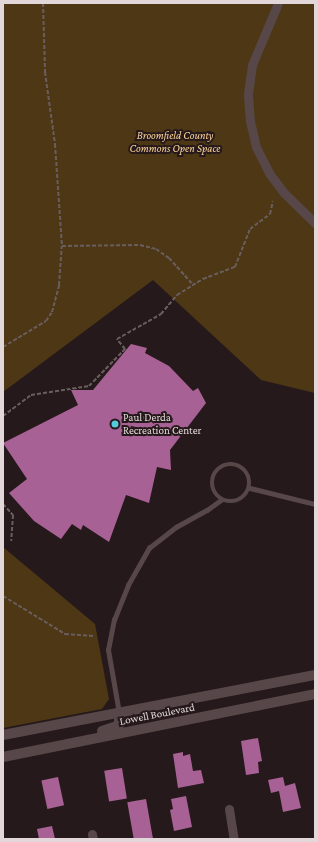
<!DOCTYPE html>
<html>
<head>
<meta charset="utf-8">
<style>
  body { margin:0 }
  #map { position:relative; width:318px; height:842px; overflow:hidden; background:#26191b; font-family:"Crimson Pro",serif }
  div>[style] { position:absolute }
  [style*='--x'] { left:calc(var(--x)*1px); top:calc(var(--y)*1px); width:calc(var(--w)*1px); rotate:calc(var(--a)*1deg) }
  .green>* { inset:0; background:#4d3715 }
  .building>* { inset:0; background:#a86194; transform-origin:0 0 }
  .path>* { height:2px; margin-top:-1px; transform-origin:0; background:repeating-linear-gradient(90deg,#695d5e 0 4px,transparent 0 6px) }
  .service>* { height:4.5px; margin:-2.25px; padding:0 2.25px; transform-origin:2.25px; border-radius:2.25px; background:#574749 }
  .service>.ring { margin:-2.25px; padding:0; box-sizing:content-box; background:none; border:4.5px solid #574749; border-radius:50% }
  .minor>* { height:9px; margin:-4.5px; padding:0 4.5px; transform-origin:4.5px; border-radius:4.5px; background:#574749 }
  .secondary>* { height:10px; margin:-5px; padding:0 5px; transform-origin:5px; border-radius:5px; background:#574749 }
  .dots>* { width:11px; height:11px; translate:-50% -50%; box-sizing:border-box; border:2px solid #26191b; border-radius:50% }
  span { translate:-50% -50%; white-space:nowrap; text-align:center; line-height:1.15; -webkit-text-stroke:4px #26191b; paint-order:stroke }
  .park-label { font-size:11px; color:#fad298; font-style:italic }
  .poi-label { font-size:11px; color:#e2d8d9 }
  .left { translate:0 -50%; text-align:left }
  .street-label { font-size:11px; color:#e2d8d9 }
  .frame { position:absolute; inset:0; border:4px solid #e2d8d9; pointer-events:none }
</style>
</head>
<body>
<div id="map">
  <div class="green">
    <div style="clip-path:polygon(3px 3px,315px 3px,315px 393px,261px 380px,153px 280px,3px 392px)"></div>
    <div style="clip-path:polygon(3px 547px,95px 624px,109px 699px,102px 709px,3px 728px)"></div>
  </div>
  <div class="building">
    <div style="clip-path:polygon(131px 344px,147px 348px,145px 353px,169px 366px,193px 391px,198px 388px,206px 403px,170px 450px,171px 470px,157px 467px,149px 503px,126px 495px,109px 542px,83px 525px,81px 530px,72px 524px,61px 539px,34px 521px,9px 493px,27px 479px,3px 443px,78px 405px,71px 390px,93px 390px)"></div>
    <div style="clip-path:polygon(258px 738px,262px 761px,258px 762px,259px 773px,246px 775px,241px 741px)"></div>
    <div style="clip-path:polygon(183px 752px,183px 756px,190px 754px,193px 771px,201px 770px,204px 783px,178px 788px,173px 754px)"></div>
    <div style="left:122px;top:768px;width:31px;height:18px;rotate:81deg"></div>
    <div style="left:58px;top:777px;width:29px;height:17px;rotate:78deg"></div>
    <div style="clip-path:polygon(283px 777px,285px 786px,295px 783px,301px 808px,283px 812px,279px 791px,271px 793px,268px 780px)"></div>
    <div style="clip-path:polygon(186px 796px,192px 827px,174px 831px,170px 810px,173px 809px,171px 799px)"></div>
    <div style="left:146px;top:799px;width:41px;height:19px;rotate:80deg"></div>
    <div style="clip-path:polygon(52px 826px,55px 839px,39px 839px,37px 829px)"></div>
  </div>
  <div class="path">
    <div style="--x:43;--y:3;--w:69;--a:88.3"></div>
    <div style="--x:45;--y:72;--w:73;--a:82.1"></div>
    <div style="--x:55;--y:144;--w:102;--a:86.1"></div>
    <div style="--x:62;--y:246;--w:78;--a:-0.7"></div>
    <div style="--x:140;--y:245;--w:16;--a:14"></div>
    <div style="--x:156;--y:249;--w:16;--a:35"></div>
    <div style="--x:169;--y:258;--w:36;--a:48"></div>
    <div style="--x:3;--y:347;--w:50;--a:-31.2"></div>
    <div style="--x:46;--y:321;--w:11;--a:-56"></div>
    <div style="--x:52;--y:312;--w:28;--a:-75"></div>
    <div style="--x:59;--y:285;--w:39;--a:-86"></div>
    <div style="--x:3;--y:416;--w:35;--a:-37"></div>
    <div style="--x:31;--y:395;--w:59;--a:-8.8"></div>
    <div style="--x:89;--y:386;--w:52;--a:-45.8"></div>
    <div style="--x:125;--y:349;--w:13;--a:-129"></div>
    <div style="--x:117;--y:339;--w:51;--a:-29.6"></div>
    <div style="--x:161;--y:314;--w:25;--a:-50"></div>
    <div style="--x:177;--y:295;--w:31;--a:-32"></div>
    <div style="--x:203;--y:279;--w:34;--a:-21"></div>
    <div style="--x:235;--y:267;--w:41;--a:-68.5"></div>
    <div style="--x:250;--y:229;--w:25;--a:-37"></div>
    <div style="--x:270;--y:214;--w:13;--a:-77"></div>
    <div style="--x:3;--y:504;--w:15;--a:48"></div>
    <div style="--x:13;--y:515;--w:26;--a:94"></div>
    <div style="--x:3;--y:596;--w:73;--a:31.5"></div>
    <div style="--x:65;--y:634;--w:29;--a:4"></div>
  </div>
  <div class="service">
    <div class="ring" style="left:212px;top:464px;width:33.5px;height:33.5px"></div>
    <div style="--x:250;--y:488;--w:67;--a:13.8"></div>
    <div style="--x:119;--y:713;--w:64;--a:-99.9"></div>
    <div style="--x:108;--y:650;--w:31;--a:-79"></div>
    <div style="--x:114;--y:620;--w:38;--a:-68"></div>
    <div style="--x:128;--y:585;--w:43;--a:-60.4"></div>
    <div style="--x:149;--y:548;--w:34;--a:-38"></div>
    <div style="--x:176;--y:527;--w:35;--a:-29"></div>
    <div style="--x:207;--y:510;--w:17;--a:-36"></div>
  </div>
  <div class="minor">
    <div style="--x:278;--y:3;--w:67;--a:112.8"></div>
    <div style="--x:252;--y:65;--w:30;--a:98"></div>
    <div style="--x:248;--y:95;--w:26;--a:86"></div>
    <div style="--x:250;--y:121;--w:27;--a:77"></div>
    <div style="--x:256;--y:147;--w:29;--a:63"></div>
    <div style="--x:269;--y:173;--w:25;--a:53"></div>
    <div style="--x:284;--y:193;--w:43;--a:44.1"></div>
    <div style="--x:229;--y:809;--w:30;--a:81"></div>
    <div style="--x:92;--y:834;--w:5;--a:79"></div>
  </div>
  <div class="secondary">
    <div style="--x:102;--y:731;--w:18;--a:-19"></div>
    <div style="--x:119;--y:725;--w:12;--a:-90"></div>
    <div style="--x:3;--y:735;--w:318;--a:-10.9"></div>
    <div style="--x:3;--y:757;--w:318;--a:-11.4"></div>
  </div>
  <div class="dots">
    <div style="left:115px;top:424px;background:#53cbda"></div>
  </div>
  <div class="park-label">
    <span style="left:175px;top:142px">Broomfield County<br>Commons Open Space</span>
  </div>
  <div class="poi-label">
    <span class="left" style="left:123px;top:424px">Paul Derda<br>Recreation Center</span>
  </div>
  <div class="street-label">
    <span style="left:157px;top:714px;rotate:-11deg">Lowell Boulevard</span>
  </div>
  <div class="frame"></div>
</div>
</body>
</html>
